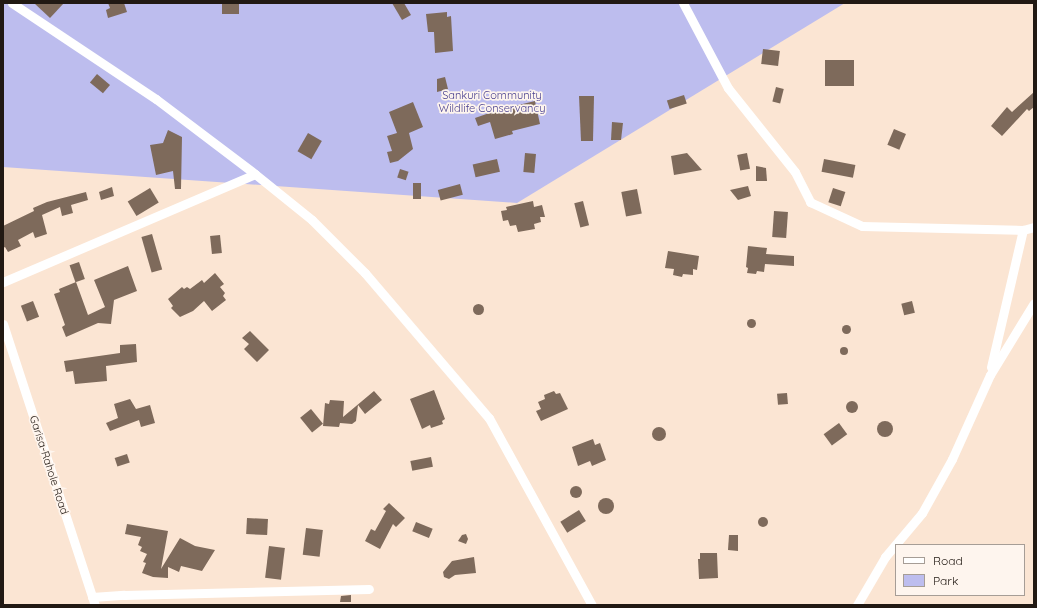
<!DOCTYPE html>
<html>
<head>
<meta charset="utf-8">
<style>
  body { margin:0 }
  #map { position:relative; width:1037px; height:608px; overflow:hidden; background:#fbe5d3; font-family:Quicksand,sans-serif }
  div>[style] { position:absolute }
  [style*='--x'] { left:calc(var(--x)*1px); top:calc(var(--y)*1px); width:calc(var(--w)*1px); rotate:calc(var(--a)*1deg) }
  .green>* { inset:0; background:#bdbdee }
  .building>* { inset:0; background:#7e6a5b; transform-origin:0 0 }
  .round { border-radius:50% }
  .street>* { height:9px; margin:-4.5px; padding:0 4.5px; transform-origin:4.5px; border-radius:4.5px; background:#fff }
  span { translate:-50% -50%; white-space:nowrap; text-align:center; line-height:1.15; -webkit-text-stroke:3.5px #fef5ee; paint-order:stroke }
  .park-label { font-size:11px; color:#483f8f }
  .street-label { font-size:11px; color:#211913 }
  .frame { position:absolute; inset:0; border:4px solid #211913; pointer-events:none }
  .legend { position:absolute; left:895px; top:544px; width:130px; height:52px; box-sizing:border-box; background:#fef5ee; border:1px solid #a69d96; margin:0; padding:5px 7px; list-style:none; font-size:12px; color:#211913 }
  .legend li { display:flex; align-items:center; gap:8px; height:20px }
  .legend b { width:20px; border:1px solid #a69d96 }
</style>
</head>
<body>
<div id="map">
  <div class="green">
    <div style="clip-path:polygon(3px 3px,845px 3px,517px 203px,3px 167px)"></div>
  </div>
  <div class="building">
    <div style="clip-path:polygon(34px 3px,64px 3px,50px 18px)"></div>
    <div style="clip-path:polygon(108px 3px,124px 3px,127px 12px,108px 18px,106px 10px,110px 8px)"></div>
    <div style="left:222px;top:3px;width:17px;height:11px"></div>
    <div style="clip-path:polygon(392px 3px,404px 3px,411px 15px,402px 20px)"></div>
    <div style="clip-path:polygon(447px 12px,447px 17px,451px 16px,453px 51px,435px 53px,434px 32px,428px 32px,426px 14px)"></div>
    <div style="left:763px;top:49px;width:17px;height:15px;rotate:7deg"></div>
    <div style="left:825px;top:60px;width:29px;height:26px"></div>
    <div style="left:97px;top:74px;width:17px;height:11px;rotate:40deg"></div>
    <div style="clip-path:polygon(445px 77px,448px 89px,437px 92px,437px 79px)"></div>
    <div style="left:776px;top:87px;width:8px;height:15px;rotate:14deg"></div>
    <div style="clip-path:polygon(1034px 92px,1034px 107px,1029px 111px,1027px 109px,1002px 136px,991px 126px,1007px 107px,1012px 112px)"></div>
    <div style="left:684px;top:95px;width:9px;height:18px;rotate:72deg"></div>
    <div style="clip-path:polygon(579px 96px,594px 96px,593px 141px,581px 141px)"></div>
    <div style="clip-path:polygon(535px 101px,540px 124px,512px 131px,513px 134px,495px 139px,490px 122px,478px 126px,475px 118px,498px 110px)"></div>
    <div style="clip-path:polygon(413px 102px,423px 127px,409px 133px,413px 149px,398px 161px,390px 163px,387px 152px,392px 151px,387px 136px,397px 133px,389px 112px)"></div>
    <div style="clip-path:polygon(612px 122px,623px 123px,621px 140px,611px 140px)"></div>
    <div style="left:894px;top:129px;width:13px;height:17px;rotate:23deg"></div>
    <div style="clip-path:polygon(168px 130px,182px 137px,181px 189px,175px 189px,173px 171px,156px 175px,150px 145px,163px 143px)"></div>
    <div style="left:308px;top:133px;width:16px;height:21px;rotate:30deg"></div>
    <div style="left:525px;top:153px;width:11px;height:19px;rotate:5deg"></div>
    <div style="clip-path:polygon(687px 153px,702px 170px,674px 175px,671px 156px)"></div>
    <div style="left:747px;top:153px;width:16px;height:10px;rotate:79deg"></div>
    <div style="left:497px;top:159px;width:13px;height:25px;rotate:77deg"></div>
    <div style="left:824px;top:159px;width:32px;height:13px;rotate:11deg"></div>
    <div style="clip-path:polygon(756px 166px,766px 168px,767px 181px,756px 181px)"></div>
    <div style="left:400px;top:169px;width:9px;height:9px;rotate:18deg"></div>
    <div style="left:413px;top:183px;width:8px;height:16px"></div>
    <div style="left:460px;top:184px;width:11px;height:23px;rotate:75deg"></div>
    <div style="clip-path:polygon(748px 186px,751px 196px,738px 200px,730px 190px)"></div>
    <div style="clip-path:polygon(112px 187px,114px 196px,101px 200px,99px 192px)"></div>
    <div style="left:150px;top:188px;width:17px;height:26px;rotate:59deg"></div>
    <div style="left:833px;top:188px;width:13px;height:15px;rotate:18deg"></div>
    <div style="left:637px;top:189px;width:25px;height:16px;rotate:79deg"></div>
    <div style="clip-path:polygon(86px 192px,88px 200px,71px 205px,73px 213px,62px 216px,60px 207px,42px 215px,47px 234px,35px 238px,33px 232px,18px 240px,21px 246px,8px 252px,5px 247px,3px 248px,3px 226px,34px 211px,33px 208px,47px 202px)"></div>
    <div style="clip-path:polygon(533px 201px,534px 207px,542px 205px,545px 217px,540px 217px,541px 222px,534px 224px,535px 229px,518px 232px,516px 225px,510px 226px,508px 220px,503px 221px,501px 211px,507px 210px,506px 207px)"></div>
    <div style="left:583px;top:201px;width:25px;height:9px;rotate:76deg"></div>
    <div style="left:774px;top:211px;width:14px;height:26px;rotate:4deg"></div>
    <div style="left:152px;top:234px;width:37px;height:11px;rotate:74deg"></div>
    <div style="left:220px;top:235px;width:18px;height:10px;rotate:84deg"></div>
    <div style="clip-path:polygon(748px 246px,767px 248px,766px 254px,794px 256px,794px 266px,765px 264px,764px 272px,757px 271px,756px 274px,747px 273px,748px 268px,746px 267px)"></div>
    <div style="clip-path:polygon(668px 251px,699px 256px,697px 270px,693px 269px,693px 275px,683px 274px,682px 277px,673px 275px,674px 269px,665px 268px)"></div>
    <div style="left:79px;top:262px;width:18px;height:10px;rotate:71deg"></div>
    <div style="clip-path:polygon(128px 266px,137px 291px,114px 300px,111px 324px,98px 323px,66px 337px,62px 327px,65px 325px,54px 294px,60px 292px,59px 289px,76px 282px,88px 315px,105px 307px,94px 280px)"></div>
    <div style="clip-path:polygon(215px 273px,224px 284px,220px 287px,225px 293px,223px 296px,226px 300px,212px 311px,204px 301px,193px 311px,180px 317px,171px 308px,173px 306px,168px 299px,182px 287px,184px 289px,187px 287px,190px 289px,202px 280px,204px 283px)"></div>
    <div style="left:33px;top:301px;width:17px;height:13px;rotate:69deg"></div>
    <div style="left:912px;top:301px;width:12px;height:11px;rotate:76deg"></div>
    <div class="round" style="left:472.5px;top:303.5px;width:11px;height:11px"></div>
    <div class="round" style="left:746.5px;top:318.5px;width:9px;height:9px"></div>
    <div class="round" style="left:841.5px;top:324.5px;width:9px;height:9px"></div>
    <div style="clip-path:polygon(250px 331px,269px 350px,257px 362px,244px 349px,249px 344px,242px 338px)"></div>
    <div style="clip-path:polygon(136px 344px,137px 362px,106px 366px,107px 381px,75px 384px,73px 371px,66px 372px,64px 361px,120px 353px,120px 345px)"></div>
    <div class="round" style="left:840px;top:347px;width:8px;height:8px"></div>
    <div style="clip-path:polygon(434px 390px,445px 419px,442px 421px,443px 424px,431px 428px,430px 425px,422px 429px,410px 399px)"></div>
    <div style="clip-path:polygon(374px 391px,382px 400px,365px 414px,358px 405px,356px 421px,352px 424px,340px 423px,339px 427px,323px 426px,325px 403px,329px 404px,330px 400px,344px 401px,343px 417px)"></div>
    <div style="clip-path:polygon(554px 391px,556px 394px,560px 393px,568px 409px,541px 421px,536px 411px,541px 409px,538px 402px,545px 399px,544px 395px)"></div>
    <div style="left:787px;top:393px;width:11px;height:10px;rotate:85deg"></div>
    <div style="clip-path:polygon(130px 399px,136px 409px,150px 405px,155px 423px,141px 427px,139px 420px,110px 431px,106px 423px,118px 418px,114px 404px)"></div>
    <div class="round" style="left:846px;top:401px;width:12px;height:12px"></div>
    <div style="left:311px;top:409px;width:19px;height:14px;rotate:51deg"></div>
    <div class="round" style="left:877px;top:421px;width:16px;height:16px"></div>
    <div style="left:839px;top:423px;width:14px;height:19px;rotate:54deg"></div>
    <div class="round" style="left:652px;top:427px;width:14px;height:14px"></div>
    <div style="clip-path:polygon(593px 439px,595px 445px,600px 443px,606px 460px,592px 466px,590px 461px,578px 466px,572px 447px)"></div>
    <div style="left:127px;top:454px;width:9px;height:13px;rotate:72deg"></div>
    <div style="left:431px;top:457px;width:10px;height:21px;rotate:79deg"></div>
    <div class="round" style="left:570px;top:486px;width:12px;height:12px"></div>
    <div class="round" style="left:598px;top:498px;width:16px;height:16px"></div>
    <div style="clip-path:polygon(389px 503px,405px 518px,396px 527px,393px 524px,380px 549px,365px 541px,371px 529px,375px 531px,386px 511px,383px 509px)"></div>
    <div style="left:579px;top:510px;width:13px;height:22px;rotate:58deg"></div>
    <div class="round" style="left:758px;top:517px;width:10px;height:10px"></div>
    <div style="left:247px;top:518px;width:21px;height:16px;rotate:3deg"></div>
    <div style="left:416px;top:522px;width:18px;height:10px;rotate:22deg"></div>
    <div style="clip-path:polygon(127px 524px,168px 531px,161px 569px,180px 538px,195px 546px,215px 550px,202px 571px,181px 566px,179px 572px,168px 567px,168px 578px,153px 577px,142px 573px,146px 563px,143px 562px,147px 554px,140px 551px,142px 547px,138px 545px,141px 537px,125px 534px)"></div>
    <div style="left:306px;top:528px;width:17px;height:27px;rotate:7deg"></div>
    <div style="clip-path:polygon(466px 534px,468px 539px,466px 544px,458px 541px,462px 535px)"></div>
    <div style="clip-path:polygon(729px 535px,738px 535px,738px 551px,728px 550px)"></div>
    <div style="left:269px;top:546px;width:16px;height:32px;rotate:7deg"></div>
    <div style="clip-path:polygon(700px 553px,717px 553px,718px 578px,699px 579px,698px 559px,700px 559px)"></div>
    <div style="clip-path:polygon(474px 557px,476px 573px,455px 575px,449px 579px,444px 577px,443px 572px,452px 561px)"></div>
    <div style="clip-path:polygon(351px 595px,351px 602px,340px 602px,341px 596px)"></div>
  </div>
  <div class="street">
    <div style="--x:12;--y:3;--w:173;--a:33.7"></div>
    <div style="--x:156;--y:99;--w:124;--a:37.1"></div>
    <div style="--x:255;--y:174;--w:73;--a:38.9"></div>
    <div style="--x:312;--y:220;--w:75;--a:45"></div>
    <div style="--x:365;--y:273;--w:191;--a:49.5"></div>
    <div style="--x:489;--y:418;--w:213;--a:61.2"></div>
    <div style="--x:683;--y:3;--w:96;--a:62.1"></div>
    <div style="--x:728;--y:88;--w:107;--a:51.4"></div>
    <div style="--x:795;--y:172;--w:34;--a:63"></div>
    <div style="--x:810;--y:202;--w:57;--a:24.8"></div>
    <div style="--x:862;--y:226;--w:161;--a:1.4"></div>
    <div style="--x:1023;--y:230;--w:11;--a:-15"></div>
    <div style="--x:3;--y:282;--w:274;--a:-23.2"></div>
    <div style="--x:3;--y:324;--w:296;--a:71.9"></div>
    <div style="--x:991;--y:367;--w:141;--a:-76.9"></div>
    <div style="--x:92;--y:597;--w:32;--a:-4"></div>
    <div style="--x:124;--y:595;--w:245;--a:-1.4"></div>
    <div style="--x:857;--y:605;--w:56;--a:-59.7"></div>
    <div style="--x:885;--y:557;--w:57;--a:-49.9"></div>
    <div style="--x:922;--y:513;--w:62;--a:-60.9"></div>
    <div style="--x:952;--y:459;--w:92;--a:-65.7"></div>
    <div style="--x:990;--y:375;--w:84;--a:-58.6"></div>
  </div>
  <div class="park-label">
    <span style="left:492px;top:102px">Sankuri Community<br>Wildlife Conservancy</span>
  </div>
  <div class="street-label">
    <span style="left:49px;top:465px;rotate:72deg">Garisa-Rahole Road</span>
  </div>
  <div class="frame"></div>
  <ul class="legend">
  <li><b style="height:5px;background:#fff"></b>Road</li>
  <li><b style="height:11px;background:#bdbdee"></b>Park</li>
  </ul>
</div>
</body>
</html>
